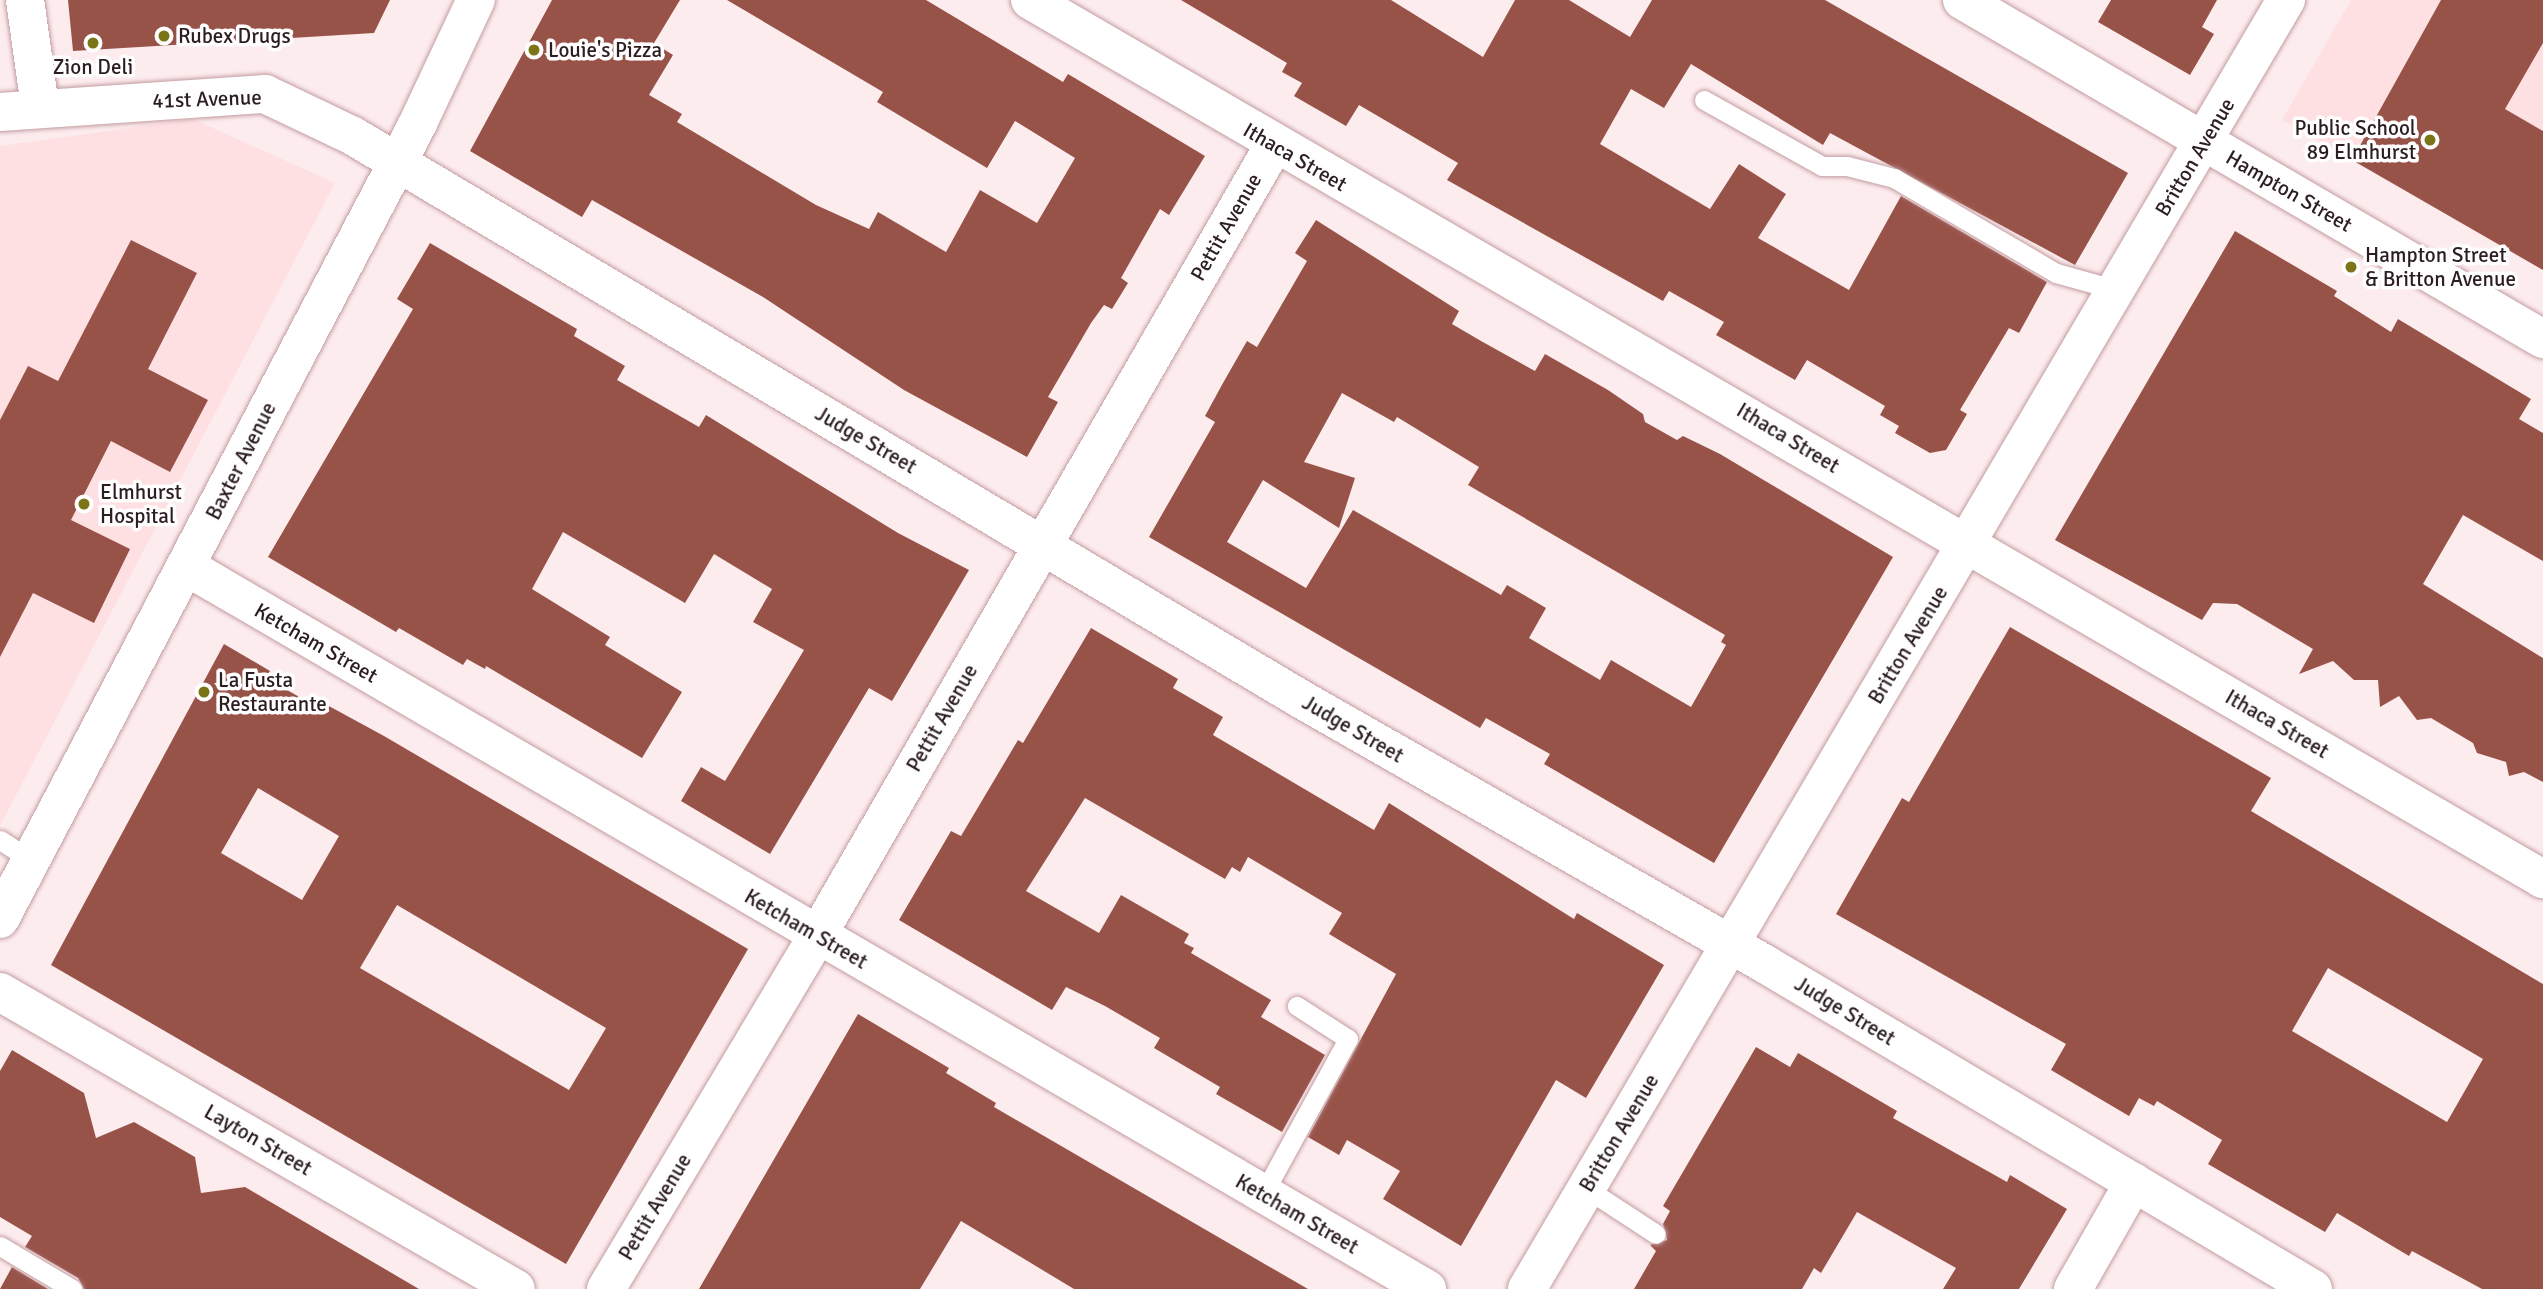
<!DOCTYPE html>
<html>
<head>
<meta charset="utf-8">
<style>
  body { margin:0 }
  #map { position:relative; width:2543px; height:1289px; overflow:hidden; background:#fdecee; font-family:Signika,sans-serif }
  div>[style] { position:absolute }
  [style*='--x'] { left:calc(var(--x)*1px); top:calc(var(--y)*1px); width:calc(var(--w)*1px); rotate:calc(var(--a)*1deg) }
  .built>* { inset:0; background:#fee0e3 }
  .building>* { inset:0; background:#985349 }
  .roads { filter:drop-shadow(0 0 2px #c39da1) drop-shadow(0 0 2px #c39da1) }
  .service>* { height:19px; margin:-9.5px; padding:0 9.5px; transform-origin:9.5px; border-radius:9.5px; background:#fff }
  .minor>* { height:38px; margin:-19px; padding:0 19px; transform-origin:19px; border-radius:19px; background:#fff }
  .tertiary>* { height:38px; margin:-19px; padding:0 19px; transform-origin:19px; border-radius:19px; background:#fff }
  .dots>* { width:19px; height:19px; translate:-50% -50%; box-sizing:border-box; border:4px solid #fefefe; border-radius:50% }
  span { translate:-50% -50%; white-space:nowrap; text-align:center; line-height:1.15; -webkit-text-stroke:7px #fefefe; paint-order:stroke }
  .poi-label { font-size:21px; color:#2c1e20 }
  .left { translate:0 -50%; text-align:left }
  .right { translate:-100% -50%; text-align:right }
  .street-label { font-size:21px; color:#2c1e20 }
</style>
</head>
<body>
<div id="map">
  <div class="built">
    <div style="clip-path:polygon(2351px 0,2543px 0,2543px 270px,2282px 120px)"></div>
    <div style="clip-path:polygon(193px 119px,335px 183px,0 826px,0 146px)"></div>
  </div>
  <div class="building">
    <div style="clip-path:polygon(68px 0,390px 0,374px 33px,73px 51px)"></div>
    <div style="clip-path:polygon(552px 0,680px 0,654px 43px,673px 55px,649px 95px,682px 114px,677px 122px,816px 205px,869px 229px,878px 212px,946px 252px,980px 190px,1037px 223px,1075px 158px,1015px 121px,987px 168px,877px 102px,883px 92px,727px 0,926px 0,1063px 82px,1068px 74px,1205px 156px,1169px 215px,1160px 209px,1121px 278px,1128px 283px,1112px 309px,1104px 305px,1091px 323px,1048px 397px,1058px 402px,1027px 457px,904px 390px,763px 297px,592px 200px,582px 217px,470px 151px)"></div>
    <div style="clip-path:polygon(1181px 0,1391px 0,1483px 57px,1515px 0,1569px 0,1630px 37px,1652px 0,1825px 0,2128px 173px,2075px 265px,1830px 133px,1823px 145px,1691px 64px,1664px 108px,1631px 89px,1600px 144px,1710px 209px,1739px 164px,1786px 194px,1758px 238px,1849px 290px,1901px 196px,2047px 282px,2019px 333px,2009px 328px,1960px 410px,1967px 414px,1946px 450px,1930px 453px,1895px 433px,1899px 426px,1880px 415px,1885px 406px,1807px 360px,1795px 380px,1716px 335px,1724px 322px,1669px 291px,1663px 301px,1447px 180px,1458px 163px,1359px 105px,1346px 126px,1294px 96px,1302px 83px,1282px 72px,1287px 63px)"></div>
    <div style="clip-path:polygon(2111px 0,2217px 0,2202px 27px,2214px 34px,2190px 75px,2098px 22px)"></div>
    <div style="clip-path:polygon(2441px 0,2543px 0,2543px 43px,2505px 109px,2543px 131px,2543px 270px,2352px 160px)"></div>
    <div style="clip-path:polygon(evenodd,1316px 220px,1459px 311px,1452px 324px,1481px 341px,1535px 371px,1545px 354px,1608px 390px,1643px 414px,1645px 422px,1677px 440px,1683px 436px,1720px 454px,1893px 557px,1714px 863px,1544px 764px,1550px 754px,1486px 718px,1480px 728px,1149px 537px,1215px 422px,1205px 416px,1223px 383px,1247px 341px,1257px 347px,1307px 261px,1295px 253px,1316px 220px,1342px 393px,1394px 422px,1397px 417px,1479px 467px,1468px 485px,1725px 635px,1721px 642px,1726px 645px,1691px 707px,1611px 660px,1600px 680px,1529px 638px,1546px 608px,1507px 585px,1501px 595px,1353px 510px,1306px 588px,1227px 542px,1263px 480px,1339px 528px,1355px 478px,1304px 462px,1342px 393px)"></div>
    <div style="clip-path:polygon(2235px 231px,2337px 291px,2334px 296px,2391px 332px,2398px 319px,2531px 399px,2519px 419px,2543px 433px,2543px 561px,2463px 515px,2423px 584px,2543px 658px,2543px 782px,2524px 772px,2509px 776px,2506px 762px,2477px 753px,2473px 743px,2431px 718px,2417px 720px,2399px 696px,2380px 707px,2378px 680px,2354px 680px,2333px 661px,2299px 674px,2313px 649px,2237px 604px,2213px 603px,2202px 620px,2055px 540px)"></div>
    <div style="clip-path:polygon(131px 240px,197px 273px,148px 369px,208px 400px,170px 472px,111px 441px,71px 520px,130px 549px,94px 623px,33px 593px,0 657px,0 420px,28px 366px,58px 381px)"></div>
    <div style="clip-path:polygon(430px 243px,577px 329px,574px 336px,625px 366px,617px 380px,699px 427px,706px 415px,898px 533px,969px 570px,892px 701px,869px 688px,770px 854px,681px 801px,701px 767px,725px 781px,804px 650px,753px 622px,772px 589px,714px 554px,685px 603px,563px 532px,532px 589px,610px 637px,605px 645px,682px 692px,642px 758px,486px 666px,485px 669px,467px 659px,463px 665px,399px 628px,396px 632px,268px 557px,413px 309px,397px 299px)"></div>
    <div style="clip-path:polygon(evenodd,2010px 627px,2271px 778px,2251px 811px,2543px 984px,2543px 1289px,2482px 1289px,2412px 1251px,2409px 1256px,2337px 1213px,2325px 1232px,2208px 1164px,2222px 1140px,2157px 1101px,2154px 1106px,2139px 1098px,2129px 1116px,2051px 1070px,2066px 1044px,1836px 914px,1902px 798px,1909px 802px,2010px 627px,2328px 968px,2483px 1059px,2447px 1122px,2292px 1031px,2328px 968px)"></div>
    <div style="clip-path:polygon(1091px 628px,1178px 679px,1173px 688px,1223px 717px,1213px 735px,1374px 830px,1389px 803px,1574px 919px,1577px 913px,1664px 965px,1586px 1098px,1556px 1080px,1461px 1246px,1383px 1199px,1400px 1171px,1347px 1140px,1339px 1155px,1308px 1137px,1396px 974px,1329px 934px,1342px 913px,1248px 857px,1240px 872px,1232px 867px,1225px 879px,1085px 798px,1026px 891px,1099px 933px,1121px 895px,1189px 934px,1184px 943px,1194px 948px,1191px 953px,1271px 1000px,1261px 1017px,1325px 1055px,1282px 1132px,1216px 1094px,1220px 1087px,1154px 1048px,1160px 1038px,1105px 1006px,1066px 987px,1052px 1010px,899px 920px,951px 831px,961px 836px,1018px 740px,1023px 743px)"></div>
    <div style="clip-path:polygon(evenodd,224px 644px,270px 671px,266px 678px,324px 711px,327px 705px,384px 736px,748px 949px,566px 1264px,51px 965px,224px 644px,258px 788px,339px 836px,302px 900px,221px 853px,258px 788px,224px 644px,397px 905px,606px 1028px,569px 1090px,360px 968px,397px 905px)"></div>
    <div style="clip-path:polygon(858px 1014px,949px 1068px,946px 1073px,996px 1103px,994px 1107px,1308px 1289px,1074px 1289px,961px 1221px,920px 1289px,699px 1289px)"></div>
    <div style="clip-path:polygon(1756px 1047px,1790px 1067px,1798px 1053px,1897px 1111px,1893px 1118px,2007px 1182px,2010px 1175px,2067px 1209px,2019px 1289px,1943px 1289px,1956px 1268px,1857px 1212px,1821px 1273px,1814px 1268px,1802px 1289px,1634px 1289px,1656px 1251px,1650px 1245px,1667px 1240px,1663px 1224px,1670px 1211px,1663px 1206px)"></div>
    <div style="clip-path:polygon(12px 1050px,84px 1093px,96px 1138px,134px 1122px,195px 1157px,201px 1193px,245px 1187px,419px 1289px,84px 1289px,78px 1278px,25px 1247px,32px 1236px,0 1217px,0 1071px)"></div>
    <div style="clip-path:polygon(12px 1267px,48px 1289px,0 1289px)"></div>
  </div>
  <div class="roads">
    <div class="service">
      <div style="--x:1704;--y:100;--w:135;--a:29.2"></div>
      <div style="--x:1822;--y:166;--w:25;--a:0"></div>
      <div style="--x:1847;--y:166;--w:49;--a:14.3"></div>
      <div style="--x:1894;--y:178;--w:188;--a:30.4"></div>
      <div style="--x:2056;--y:273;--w:63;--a:15.6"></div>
      <div style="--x:0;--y:840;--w:37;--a:33"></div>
      <div style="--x:1587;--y:1189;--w:82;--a:33.1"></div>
      <div style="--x:1263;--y:1194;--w:177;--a:-61.3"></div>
      <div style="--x:1348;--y:1039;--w:61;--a:-147.1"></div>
      <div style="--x:0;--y:1246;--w:84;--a:30.8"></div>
    </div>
    <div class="minor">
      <div style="--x:1030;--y:0;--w:1750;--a:30.16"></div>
      <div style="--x:1962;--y:0;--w:673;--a:30.26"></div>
      <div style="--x:0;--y:112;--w:266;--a:-3.9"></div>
      <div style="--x:265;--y:94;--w:98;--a:25.5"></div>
      <div style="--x:353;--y:136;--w:1100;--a:30.71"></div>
      <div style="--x:1299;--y:698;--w:537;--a:29.72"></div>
      <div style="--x:1765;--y:964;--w:637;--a:30.67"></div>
      <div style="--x:187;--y:567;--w:1435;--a:30.21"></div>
      <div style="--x:0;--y:992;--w:595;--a:29.92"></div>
      <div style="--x:606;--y:1289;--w:411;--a:-59.1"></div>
      <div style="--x:817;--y:936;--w:914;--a:-59.98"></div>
      <div style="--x:1527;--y:1289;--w:1496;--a:-59.51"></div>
      <div style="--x:2073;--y:1289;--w:123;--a:-60.3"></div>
    </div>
    <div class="tertiary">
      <div style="--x:25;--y:0;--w:108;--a:82"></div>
      <div style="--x:0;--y:919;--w:899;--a:-62.29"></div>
      <div style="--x:418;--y:123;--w:136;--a:-64.8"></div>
    </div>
  </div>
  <div class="dots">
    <div style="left:164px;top:36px;background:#7c7518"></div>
    <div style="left:93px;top:43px;background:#7c7518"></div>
    <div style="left:534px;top:50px;background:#7c7518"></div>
    <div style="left:2430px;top:140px;background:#7c7518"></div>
    <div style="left:2351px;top:267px;background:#7c7518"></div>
    <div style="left:84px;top:504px;background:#7c7518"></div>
    <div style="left:204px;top:692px;background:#7c7518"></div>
  </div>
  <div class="poi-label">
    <span class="left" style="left:178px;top:36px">Rubex Drugs</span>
    <span class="left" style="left:548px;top:50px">Louie's Pizza</span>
    <span style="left:93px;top:67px">Zion Deli</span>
    <span class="right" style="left:2416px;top:140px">Public School<br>89 Elmhurst</span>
    <span class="left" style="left:2365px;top:267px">Hampton Street<br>&amp; Britton Avenue</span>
    <span class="left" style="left:100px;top:504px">Elmhurst<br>Hospital</span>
    <span class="left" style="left:218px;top:692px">La Fusta<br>Restaurante</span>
  </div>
  <div class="street-label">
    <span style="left:207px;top:99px;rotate:-2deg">41st Avenue</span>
    <span style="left:1295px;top:157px;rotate:30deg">Ithaca Street</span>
    <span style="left:2195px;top:157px;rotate:-59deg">Britton Avenue</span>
    <span style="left:2289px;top:191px;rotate:30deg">Hampton Street</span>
    <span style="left:1226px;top:227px;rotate:-60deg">Pettit Avenue</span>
    <span style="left:1788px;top:438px;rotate:31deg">Ithaca Street</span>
    <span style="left:866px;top:440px;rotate:30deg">Judge Street</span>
    <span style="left:241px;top:461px;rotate:-63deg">Baxter Avenue</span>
    <span style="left:316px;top:643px;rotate:30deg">Ketcham Street</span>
    <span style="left:1908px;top:645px;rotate:-59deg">Britton Avenue</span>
    <span style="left:942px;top:718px;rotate:-60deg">Pettit Avenue</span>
    <span style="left:2277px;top:724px;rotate:30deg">Ithaca Street</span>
    <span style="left:1353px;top:729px;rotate:30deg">Judge Street</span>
    <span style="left:806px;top:929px;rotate:30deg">Ketcham Street</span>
    <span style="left:1845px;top:1011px;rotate:31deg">Judge Street</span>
    <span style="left:1619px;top:1133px;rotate:-59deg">Britton Avenue</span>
    <span style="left:258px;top:1140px;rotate:30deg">Layton Street</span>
    <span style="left:655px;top:1207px;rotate:-59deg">Pettit Avenue</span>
    <span style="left:1297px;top:1214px;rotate:30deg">Ketcham Street</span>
  </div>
</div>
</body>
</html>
